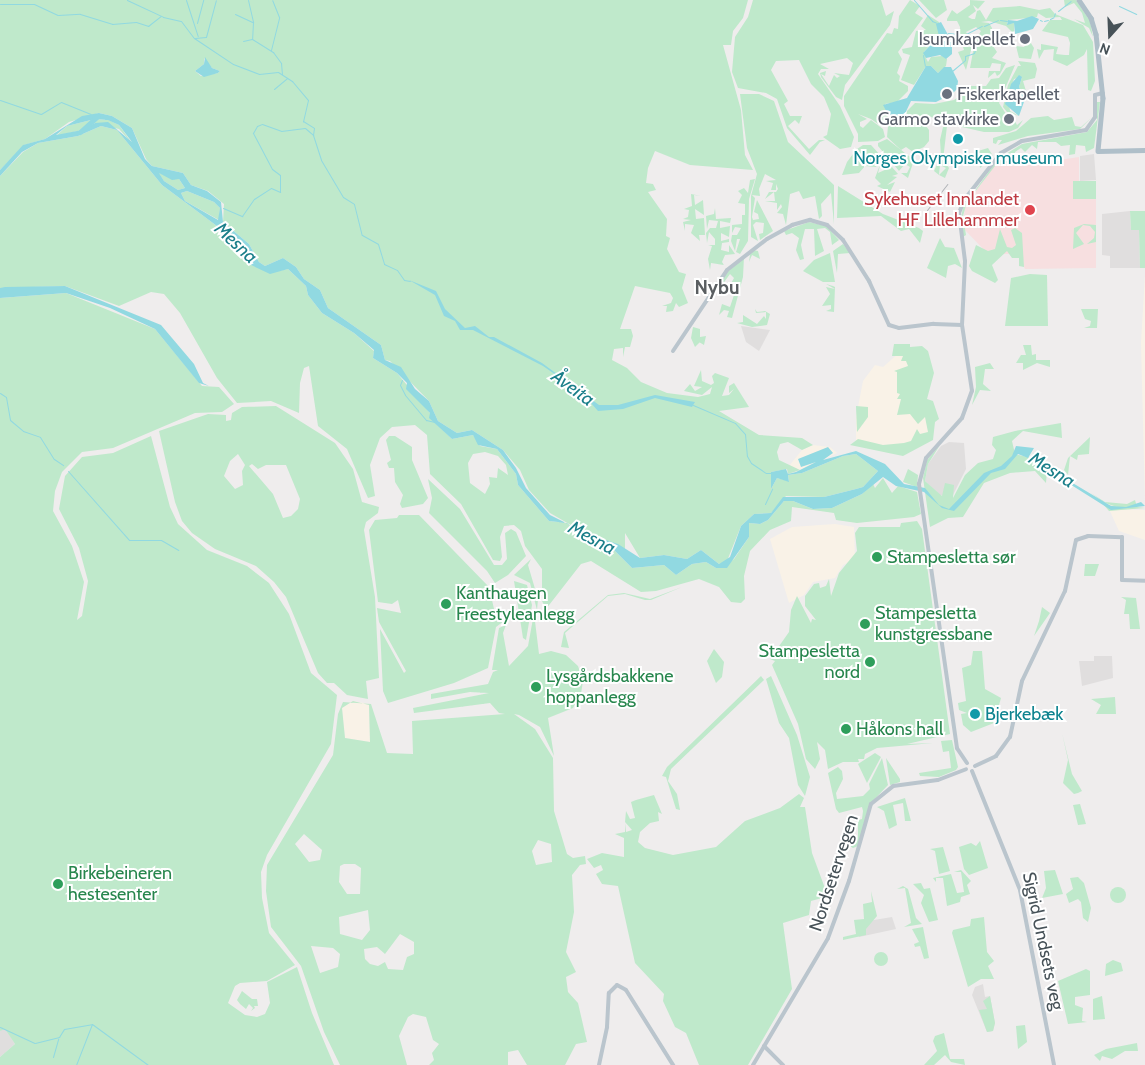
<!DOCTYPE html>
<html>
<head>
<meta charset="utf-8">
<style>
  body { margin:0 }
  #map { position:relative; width:1145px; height:1065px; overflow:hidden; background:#efeded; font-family:Cabin,sans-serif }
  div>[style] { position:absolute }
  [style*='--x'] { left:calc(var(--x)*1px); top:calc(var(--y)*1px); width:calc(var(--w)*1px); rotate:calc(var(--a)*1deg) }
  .commercial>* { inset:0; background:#f9f2e7 }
  .education>* { inset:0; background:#e0dede }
  .medical>* { inset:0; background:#f7dfe0 }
  .green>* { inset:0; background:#bfe9cb; transform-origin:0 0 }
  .round { border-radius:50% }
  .water>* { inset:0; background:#91d9e1 }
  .stream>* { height:1px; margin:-0.5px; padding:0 0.5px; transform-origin:0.5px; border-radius:0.5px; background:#91d9e1 }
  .river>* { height:5px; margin:-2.5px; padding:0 2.5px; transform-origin:2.5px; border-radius:2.5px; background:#91d9e1 }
  .secondary>* { height:4px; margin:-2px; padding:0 2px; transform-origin:2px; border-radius:2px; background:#bac5cd }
  .primary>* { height:4.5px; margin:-2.25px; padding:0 2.25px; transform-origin:2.25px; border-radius:2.25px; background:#afbfc9 }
  .rail>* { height:1px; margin:-0.5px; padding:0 0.5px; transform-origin:0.5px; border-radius:0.5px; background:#b0b3b7 }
  .dots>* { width:14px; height:14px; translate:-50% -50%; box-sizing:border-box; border:2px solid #fff; border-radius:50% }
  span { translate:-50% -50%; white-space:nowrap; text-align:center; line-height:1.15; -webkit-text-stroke:4px #fff; paint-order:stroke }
  .worship-label { font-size:18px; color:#5b616d }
  .right { translate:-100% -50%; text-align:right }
  .left { translate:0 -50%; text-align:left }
  .culture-label { font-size:18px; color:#0d838f }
  .health-label { font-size:18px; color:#be3a42 }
  .leisure-label { font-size:18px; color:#27864d }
  .street-label { font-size:18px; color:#475258 }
  .water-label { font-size:19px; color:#1b7f8a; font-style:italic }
  .neighbourhood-label { font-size:19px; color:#5a5e61; font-weight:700 }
  .north { position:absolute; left:1085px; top:10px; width:50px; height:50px; -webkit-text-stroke:4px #fff; paint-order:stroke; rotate:200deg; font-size:14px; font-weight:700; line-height:20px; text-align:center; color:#475258 }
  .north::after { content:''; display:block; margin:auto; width:18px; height:22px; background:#475258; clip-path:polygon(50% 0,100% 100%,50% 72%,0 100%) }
</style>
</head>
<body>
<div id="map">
  <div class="commercial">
    <div style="clip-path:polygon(1145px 274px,1145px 502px,1141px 343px)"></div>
    <div style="clip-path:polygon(908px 345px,931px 433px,898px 453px,856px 443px,856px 417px,863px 381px,875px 365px,883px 367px)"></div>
    <div style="clip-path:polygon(813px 445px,830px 447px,837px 453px,800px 470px,789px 466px,802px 450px)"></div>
    <div style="clip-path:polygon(1109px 509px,1145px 510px,1145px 540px,1119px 531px)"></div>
    <div style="clip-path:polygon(835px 524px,854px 527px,855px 559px,843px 565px,835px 578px,813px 582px,804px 595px,789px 603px,770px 539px,792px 527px)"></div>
    <div style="clip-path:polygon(353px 701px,369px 704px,370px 742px,345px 738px,342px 708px)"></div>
  </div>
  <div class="education">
    <div style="clip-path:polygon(1094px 154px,1096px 180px,1080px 181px,1080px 156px)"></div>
    <div style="clip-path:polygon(1130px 211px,1131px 230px,1139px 230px,1140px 268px,1110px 268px,1110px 256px,1102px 255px,1102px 214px)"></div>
    <div style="clip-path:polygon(741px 326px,770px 330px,759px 351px,746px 342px)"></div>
    <div style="clip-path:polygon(949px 442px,964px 443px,966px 469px,951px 499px,940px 495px,925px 481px,928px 464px,941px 446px)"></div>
    <div style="clip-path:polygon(1094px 656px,1112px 656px,1113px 678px,1082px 686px,1079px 661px,1094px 661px)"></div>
    <div style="clip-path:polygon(892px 917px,896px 929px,859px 937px,856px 923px)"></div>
    <div style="clip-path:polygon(983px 984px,985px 997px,990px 996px,995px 1023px,993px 1031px,987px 1032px,972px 995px,975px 987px)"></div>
    <div style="clip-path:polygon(5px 1028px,15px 1044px,0 1057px,0 1031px)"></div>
  </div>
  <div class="medical">
    <div style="clip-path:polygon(1079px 157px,1079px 181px,1096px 181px,1096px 268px,1025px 269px,1018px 254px,988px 254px,963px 228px,965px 206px,996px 163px,1046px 162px)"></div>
  </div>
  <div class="green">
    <div style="clip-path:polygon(evenodd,0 0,748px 0,743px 18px,733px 31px,731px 45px,723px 45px,741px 110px,745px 155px,753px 170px,690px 165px,655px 151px,648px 168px,646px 183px,653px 184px,656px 190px,648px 192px,667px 219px,666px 236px,670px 238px,667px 249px,679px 272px,686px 274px,682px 288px,688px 303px,679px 307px,676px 303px,673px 311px,666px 312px,667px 306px,662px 306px,671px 303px,673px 298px,670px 293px,635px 286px,620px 329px,631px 329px,633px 336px,630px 347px,625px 347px,623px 357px,623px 348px,614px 349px,612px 360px,627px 368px,641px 382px,667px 393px,698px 397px,710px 394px,712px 387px,702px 395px,684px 391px,690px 384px,695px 391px,702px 387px,694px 386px,701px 370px,702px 381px,711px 385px,714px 383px,712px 376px,715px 373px,729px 378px,722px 396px,729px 395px,734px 389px,729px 393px,729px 386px,734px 383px,749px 407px,719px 411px,759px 435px,802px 438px,813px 445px,802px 450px,788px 442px,780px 444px,777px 452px,779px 460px,800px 470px,788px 474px,787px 469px,771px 472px,771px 489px,777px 478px,789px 481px,788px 475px,802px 473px,843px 456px,856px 454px,878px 471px,863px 487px,856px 489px,824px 497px,786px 496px,771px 513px,754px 514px,741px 526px,727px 561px,719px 564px,701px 550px,687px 559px,664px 555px,640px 558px,625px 533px,625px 549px,588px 534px,582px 526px,576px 528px,550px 513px,529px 490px,520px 470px,503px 450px,472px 430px,457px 433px,438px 421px,429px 401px,390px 361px,385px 360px,381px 345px,328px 308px,320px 290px,304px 279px,296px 267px,283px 258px,265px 266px,259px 262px,249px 244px,223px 222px,224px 204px,208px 191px,191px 185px,183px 173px,152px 166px,146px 159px,132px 128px,112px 116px,99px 113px,69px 122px,45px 139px,24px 145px,0 170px,0 0,204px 58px,212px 68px,220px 71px,218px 73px,201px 76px,195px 71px,204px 64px,204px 58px)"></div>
    <div style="clip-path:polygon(753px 0,881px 0,886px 16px,894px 11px,890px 25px,845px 85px,842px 100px,836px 97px,821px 77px,820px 73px,826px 71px,825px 76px,821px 74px,829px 86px,834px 75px,837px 78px,840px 76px,834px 73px,849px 75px,853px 63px,847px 58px,820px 64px,829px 69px,821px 69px,818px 74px,840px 106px,854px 137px,851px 147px,840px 149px,823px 137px,827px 135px,831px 114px,824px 97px,811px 84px,799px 60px,776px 61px,771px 70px,788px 101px,784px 104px,790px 116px,802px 116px,799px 124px,795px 120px,788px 126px,809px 149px,819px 140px,825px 140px,820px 142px,810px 155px,787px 128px,777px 99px,766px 93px,738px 88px,732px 72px,735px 37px,748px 17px)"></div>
    <div style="clip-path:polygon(910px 0,920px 6px,915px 13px,923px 18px,898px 52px,902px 59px,897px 73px,900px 76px,899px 81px,908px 86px,908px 91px,897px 102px,885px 104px,887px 116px,900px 123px,881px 126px,871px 119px,858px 114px,867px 119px,860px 122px,860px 126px,863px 128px,871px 120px,883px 129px,885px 137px,878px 141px,858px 142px,858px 134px,844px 106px,844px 96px,887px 33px,892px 34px,894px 28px,898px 29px,899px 16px)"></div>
    <div style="clip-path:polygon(919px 0,944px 0,947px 10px,936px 18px)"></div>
    <div style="clip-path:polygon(970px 0,985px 1px,978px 9px,973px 5px,976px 11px,968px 17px,972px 19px,975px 19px,977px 11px,980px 10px,986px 20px,993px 8px,1020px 6px,1039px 10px,1050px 8px,1055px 14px,1083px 25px,1093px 42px,1095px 81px,1091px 91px,1088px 90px,1087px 49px,1084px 55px,1067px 66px,1053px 60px,1054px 49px,1044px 50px,1039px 59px,1037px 49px,1041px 50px,1041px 44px,1058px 47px,1056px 54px,1065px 55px,1069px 55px,1070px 43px,1068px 37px,1042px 31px,1050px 20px,1062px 20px,1060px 17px,1046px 18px,1038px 13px,1037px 17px,1008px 20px,1007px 24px,1014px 23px,1014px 34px,1006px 26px,989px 21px,981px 22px,989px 23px,992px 28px,993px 46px,997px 52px,992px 58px,1006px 63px,1000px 74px,997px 76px,995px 72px,988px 78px,989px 71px,1000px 71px,1001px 64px,992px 63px,990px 68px,970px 68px,975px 41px,981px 31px,976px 27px,966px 32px,973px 42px,966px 70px,958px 52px,964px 50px,962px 44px,959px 45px,960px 27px,957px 21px,947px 21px,947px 19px,952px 10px,957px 14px,970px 5px)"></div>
    <div style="clip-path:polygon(1064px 0,1076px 0,1090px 21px,1093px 37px,1089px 28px,1074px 19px,1085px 23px,1082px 13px,1074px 3px,1065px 7px)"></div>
    <div style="clip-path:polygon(928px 15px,939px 22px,939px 34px,924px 52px,926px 58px,928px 62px,931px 57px,942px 56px,947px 59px,946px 66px,938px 73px,931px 66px,926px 66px,914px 85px,901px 80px,910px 55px,903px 53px,902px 49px,912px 47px,916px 31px,926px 30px,921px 26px)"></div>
    <div style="clip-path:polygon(1029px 40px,1034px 48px,1031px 59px,1019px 58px,1016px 46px,1024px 47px)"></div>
    <div style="clip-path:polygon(1018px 61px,1035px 63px,1037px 69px,1035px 78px,1023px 81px,1026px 91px,1031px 91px,1029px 97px,1025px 99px,1019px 87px,1022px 77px,1014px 79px,1008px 95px,1010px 111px,1019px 116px,1007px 112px,1003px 107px,1008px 85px,1018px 66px,1021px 66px)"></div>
    <div style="clip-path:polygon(1015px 65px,999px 103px,1006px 114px,1004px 122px,1011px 122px,1012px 116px,1017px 125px,1023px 120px,1018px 128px,1009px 132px,984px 132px,940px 122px,926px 114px,922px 121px,929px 130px,929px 141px,924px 147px,913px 152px,906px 147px,901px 150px,887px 137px,888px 126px,902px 125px,907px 111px,915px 103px,934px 104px,954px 100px,961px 95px,962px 86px,986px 86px,991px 79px,999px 78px,1006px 68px)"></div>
    <div style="clip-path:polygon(740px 94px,759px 94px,774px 101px,788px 142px,834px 185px,834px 224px,831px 193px,821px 204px,822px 216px,819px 219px,815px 196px,803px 199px,799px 191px,790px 194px,786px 225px,783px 214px,777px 213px,782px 207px,781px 204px,777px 210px,777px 203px,765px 201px,775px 201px,774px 192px,765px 199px,769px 192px,776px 192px,778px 189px,776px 184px,776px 190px,771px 190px,773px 183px,766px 181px,776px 180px,765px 174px,759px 189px,760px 196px,752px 195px,755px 198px,752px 217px,753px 220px,759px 219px,758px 214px,754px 212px,757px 200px,773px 231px,760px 240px,759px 234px,763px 233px,764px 223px,756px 222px,753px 225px,758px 241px,751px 237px,751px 196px,757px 174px,747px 148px)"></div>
    <div style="clip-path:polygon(1096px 102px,1100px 102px,1094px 148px,1086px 152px,1085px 146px,1076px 145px,1075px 154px,1069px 155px,1070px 145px,1061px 146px,1056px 142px,1038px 142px,1037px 149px,1032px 145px,1025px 152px,1021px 148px,1015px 152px,1015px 161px,995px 166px,967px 202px,963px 216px,966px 235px,963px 237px,961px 219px,963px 207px,998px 159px,1022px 144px,1087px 132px,1097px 120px)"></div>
    <div style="clip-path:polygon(1048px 116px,1054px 120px,1072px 117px,1075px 126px,1081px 127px,1091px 118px,1080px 129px,1028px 136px,998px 145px,1002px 140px,998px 140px,996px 144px,993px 143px,993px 138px,1016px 131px,1031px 118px)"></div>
    <div style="clip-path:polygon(95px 119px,109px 120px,119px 125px,132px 143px,119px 129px,95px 123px,82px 130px,56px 136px,67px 126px)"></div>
    <div style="clip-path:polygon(evenodd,101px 126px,117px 130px,162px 185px,241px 244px,251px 265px,278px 271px,288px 269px,306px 286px,308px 295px,322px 313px,354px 333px,374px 351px,373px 358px,397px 373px,430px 413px,430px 418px,452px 439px,473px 435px,480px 446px,497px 449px,516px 474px,518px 485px,549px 521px,567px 523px,585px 539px,610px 546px,632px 568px,664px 565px,676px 575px,692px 564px,706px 562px,716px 568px,723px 567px,734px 559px,749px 537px,749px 523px,760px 524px,768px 520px,784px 501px,793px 501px,813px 509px,832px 508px,862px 494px,873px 484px,875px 488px,883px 478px,892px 493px,898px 486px,917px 492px,921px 514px,914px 517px,857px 523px,836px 520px,834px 513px,792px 507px,791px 521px,770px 530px,750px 551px,744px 576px,745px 599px,741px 603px,731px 602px,719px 587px,699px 579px,656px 591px,641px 592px,591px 561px,581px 564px,546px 609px,542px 601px,542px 569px,525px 546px,521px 531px,514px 525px,504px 526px,500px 537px,502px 557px,500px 561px,493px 560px,461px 504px,430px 474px,427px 435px,415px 425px,392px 427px,380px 438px,370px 465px,375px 496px,368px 498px,347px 449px,318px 426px,309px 366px,304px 368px,300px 383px,299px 413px,271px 401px,237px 403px,217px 378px,180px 313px,164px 294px,151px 292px,119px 306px,65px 286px,0 288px,0 176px,23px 152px,38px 143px,78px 136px,101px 126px,485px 452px,498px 456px,506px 465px,508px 475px,498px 468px,497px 478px,489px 477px,490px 484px,485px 494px,470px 483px,468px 463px,473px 454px,485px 452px)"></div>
    <div style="clip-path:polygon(947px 126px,943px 160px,949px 168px,945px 178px,939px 175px,946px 168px,940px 165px,939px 175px,934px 171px,941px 156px,940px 140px,943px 127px)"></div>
    <div style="clip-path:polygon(887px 139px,914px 160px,908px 178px,901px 173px,907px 173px,910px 167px,905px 164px,899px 171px,890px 160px,896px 160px,898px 164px,901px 162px,897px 160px,898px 155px,888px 158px,878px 146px,878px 143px)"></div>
    <div style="clip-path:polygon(863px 145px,871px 145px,881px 156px,876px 167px,865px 166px,859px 173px,842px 175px,847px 162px,853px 154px,853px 163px,857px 149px)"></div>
    <div style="clip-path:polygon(988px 148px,993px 156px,980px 168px,978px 151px)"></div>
    <div style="clip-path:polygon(886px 160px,898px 174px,892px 176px,897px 177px,887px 185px,895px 182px,890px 192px,877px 186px,881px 184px,875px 178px,881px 162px,878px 173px,887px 169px,882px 165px)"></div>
    <div style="clip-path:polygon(158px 172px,172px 179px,179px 179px,185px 188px,178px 190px,164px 181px)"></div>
    <div style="clip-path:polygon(755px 179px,749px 199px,748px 241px,740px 254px,736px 252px,740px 239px,737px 239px,735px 251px,731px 241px,732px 235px,737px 235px,741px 228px,735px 227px,732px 233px,732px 225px,742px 224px,742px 215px,745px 215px,745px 204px,738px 203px,742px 195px,738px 191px,744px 188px,748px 193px,750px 180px)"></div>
    <div style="left:1096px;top:181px;width:18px;height:23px;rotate:90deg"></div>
    <div style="clip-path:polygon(838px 186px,883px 214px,919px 228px,923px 231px,920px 243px,909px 229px,901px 231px,881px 216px,837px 218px)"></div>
    <div style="clip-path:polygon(187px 191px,214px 202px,220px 208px,219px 220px,185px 201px,181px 193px)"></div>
    <div style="clip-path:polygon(691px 194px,701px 196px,694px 195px,695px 205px,703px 200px,704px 215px,695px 209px,696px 219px,704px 218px,705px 235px,699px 235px,700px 241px,691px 233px,694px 225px,685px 224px,685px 231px,683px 222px,691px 220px,683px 219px,688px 217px,689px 210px,684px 209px,692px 206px)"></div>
    <div style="clip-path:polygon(715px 208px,716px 219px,731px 218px,730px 223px,720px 221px,720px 228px,730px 226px,729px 237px,721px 233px,721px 241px,729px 239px,729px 242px,722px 243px,721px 250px,729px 252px,729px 245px,735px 254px,725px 255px,722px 262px,720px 259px,724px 265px,711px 263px,710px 270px,708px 259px,712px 246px,708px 245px,715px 245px,715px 239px,709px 232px,707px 243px,706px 233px,710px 228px,716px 228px,718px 221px,709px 220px,707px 229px,706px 216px,714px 214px)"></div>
    <div style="clip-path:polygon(1130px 211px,1145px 211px,1145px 268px,1140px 268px,1139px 230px,1131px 230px)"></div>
    <div style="clip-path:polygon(809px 222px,826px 226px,839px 240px,832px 245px,830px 232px,825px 228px,817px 229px,824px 251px,815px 256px,814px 229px,805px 229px,801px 245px,804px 259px,800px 260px,796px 250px,799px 238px,792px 233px,786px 235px,784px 231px)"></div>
    <div style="clip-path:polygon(1084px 224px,1096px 225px,1096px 242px,1087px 244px,1094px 238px,1095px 232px,1090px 226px,1083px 225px,1076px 233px,1084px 244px,1073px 249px,1074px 228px)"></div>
    <div style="clip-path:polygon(1015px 228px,1022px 233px,1024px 267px,1019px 266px,1019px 258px,1012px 258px,1007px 251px,992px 265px,998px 280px,995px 283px,972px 271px,969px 266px,976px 245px,988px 251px,995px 249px,1000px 229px,1007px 247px,1012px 248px,1016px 245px,1011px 230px)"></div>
    <div style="clip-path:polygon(940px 238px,945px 247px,954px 248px,962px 268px,955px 264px,948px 266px,946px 278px,927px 268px)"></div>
    <div style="clip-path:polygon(843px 244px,850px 253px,838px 254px,837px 273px,833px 251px)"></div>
    <div style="clip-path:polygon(753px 250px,758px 251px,760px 259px,752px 255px,749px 262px,750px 255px,744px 257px,743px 277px,732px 318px,727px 317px,729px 311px,724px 310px,719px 315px,722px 304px,730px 307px,737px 286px,730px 285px,734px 278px,730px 274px,722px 285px,720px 280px,740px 259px)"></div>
    <div style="clip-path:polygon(830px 253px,835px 282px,823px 282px,803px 271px,814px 260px)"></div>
    <div style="clip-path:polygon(1030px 274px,1047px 275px,1048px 326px,1005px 326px,1011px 278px)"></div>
    <div style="clip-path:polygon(826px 284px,833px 286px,835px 287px,834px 312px,826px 311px,831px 309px,831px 305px,822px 306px,830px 294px,826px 287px,835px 289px)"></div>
    <div style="clip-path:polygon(66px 293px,155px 329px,202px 386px,219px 387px,234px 404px,222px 412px,195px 413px,113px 448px,82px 452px,62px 472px,55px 491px,53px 511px,72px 546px,84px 582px,77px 620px,82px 616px,88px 581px,79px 548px,59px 509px,65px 476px,82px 457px,113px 453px,151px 436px,170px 507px,178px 524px,207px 550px,247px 566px,269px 583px,289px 614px,311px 673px,337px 695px,331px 744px,267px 855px,261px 872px,262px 898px,269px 933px,295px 965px,267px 981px,240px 983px,235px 986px,228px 1003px,245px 1015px,257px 1017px,265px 1014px,270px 1003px,267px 982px,297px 967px,312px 1013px,334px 1065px,0 1065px,0 1057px,15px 1044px,5px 1029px,0 1031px,0 298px)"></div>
    <div style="clip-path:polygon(755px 309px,757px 312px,765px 311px,770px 314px,767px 325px,752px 327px,737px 323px,743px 322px,743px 315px,757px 324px,764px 316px,766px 319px,766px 312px,756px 313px)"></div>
    <div style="clip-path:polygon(1081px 309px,1098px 309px,1097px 328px,1084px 328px,1090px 326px,1091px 321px,1085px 319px)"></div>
    <div style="clip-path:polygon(693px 327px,700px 329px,700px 337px,706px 336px,704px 345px,699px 342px,703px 339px,695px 347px,691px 338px)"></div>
    <div style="clip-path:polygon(894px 344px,910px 344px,910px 347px,922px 346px,928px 351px,934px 373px,927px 399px,933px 401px,939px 419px,935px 422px,933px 440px,903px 456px,850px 445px,858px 439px,883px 445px,904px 443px,911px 441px,917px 429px,920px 434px,928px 432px,925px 417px,918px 424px,910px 414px,897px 415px,901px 399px,897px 399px,900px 394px,897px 393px,897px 372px,894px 371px,908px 366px,906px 361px,901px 361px,903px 356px,892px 356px)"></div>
    <div style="clip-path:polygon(1023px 345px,1031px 345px,1032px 355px,1036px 354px,1036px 360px,1050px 360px,1050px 367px,1037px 363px,1023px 370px,1023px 363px,1016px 363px,1021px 355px,1026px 355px)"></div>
    <div style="clip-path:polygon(990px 363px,994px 369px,985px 369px,983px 384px,991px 391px,980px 390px,972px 405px,976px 387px,975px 367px)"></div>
    <div style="clip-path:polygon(evenodd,276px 406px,335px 443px,353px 469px,362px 502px,379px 507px,378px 513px,366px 522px,364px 530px,375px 597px,379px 678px,366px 681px,368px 699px,347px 695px,334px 683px,327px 683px,318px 673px,286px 597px,274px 582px,256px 566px,215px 549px,192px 533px,182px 521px,175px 502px,159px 431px,208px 414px,226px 415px,226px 421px,231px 420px,232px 413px,242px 407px,276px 406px,238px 454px,245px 465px,242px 471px,243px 485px,235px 489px,224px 476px,230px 461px,238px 454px,276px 406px,252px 464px,258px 469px,266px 465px,286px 465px,300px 499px,298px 509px,291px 516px,283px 518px,273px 494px,249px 466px,252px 464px)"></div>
    <div style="clip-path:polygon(856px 406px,868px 407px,868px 417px,857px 432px)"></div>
    <div style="clip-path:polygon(1061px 423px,1062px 438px,1023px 431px,1012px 441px,1015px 454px,1035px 459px,1047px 471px,1046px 483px,1035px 471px,1010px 473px,984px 483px,963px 517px,948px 518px,930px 527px,923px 478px,927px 460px,940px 445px,928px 464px,925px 481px,942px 496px,945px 483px,954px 485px,953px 498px,965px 475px,978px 463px,993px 459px,996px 450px,992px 445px,993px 437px,1015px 431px)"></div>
    <div style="clip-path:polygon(389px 436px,395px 436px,412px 447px,412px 460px,428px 498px,423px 504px,402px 508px,400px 504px,403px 495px,395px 482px,394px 468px,389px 468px,387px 463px,391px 460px,386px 440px)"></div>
    <div style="clip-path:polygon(1090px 437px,1089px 454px,1078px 455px,1077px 460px,1070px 456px,1068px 475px,1075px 479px,1070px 477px,1064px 470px,1068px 458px)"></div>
    <div style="clip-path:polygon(908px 469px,918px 475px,917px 487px,903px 482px)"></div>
    <div style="clip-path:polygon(428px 479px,460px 509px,494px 565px,502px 565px,507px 559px,505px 533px,511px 529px,516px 532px,526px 556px,508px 575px,495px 583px,487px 571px,429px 513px,432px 498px)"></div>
    <div style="clip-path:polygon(1091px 493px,1105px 502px,1127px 504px,1135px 500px,1137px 507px,1145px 508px,1109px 511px,1103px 504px,1122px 508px,1114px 506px,1108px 504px,1102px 501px)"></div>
    <div style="clip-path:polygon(399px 515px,419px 515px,489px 587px,497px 622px,504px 621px,496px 627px,488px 668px,454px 683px,388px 703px,383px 691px,380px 629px,404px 673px,406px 671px,379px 622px,377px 608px,401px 613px,398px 600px,392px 604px,378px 602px,369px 530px,375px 520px,397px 518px)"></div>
    <div style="clip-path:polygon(917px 521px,922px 529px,950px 734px,907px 744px,933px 743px,877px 748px,865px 754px,864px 759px,858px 759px,859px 762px,843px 762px,828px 769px,825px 750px,817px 742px,820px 759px,815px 769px,806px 759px,798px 724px,772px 665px,775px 661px,770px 659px,789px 632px,791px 610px,797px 596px,811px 623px,812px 619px,816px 620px,805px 606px,805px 596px,814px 584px,819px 583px,820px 588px,826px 586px,829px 579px,831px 596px,839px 573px,857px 551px,855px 533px,859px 527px,900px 527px,901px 523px)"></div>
    <div style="clip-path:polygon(531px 559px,528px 565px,538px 599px,537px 610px,530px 583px,514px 575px)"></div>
    <div style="clip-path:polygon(1085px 564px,1099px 564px,1095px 576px,1084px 576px)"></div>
    <div style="clip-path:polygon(514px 581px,527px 585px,532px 605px,526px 640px,523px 638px)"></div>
    <div style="clip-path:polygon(682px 587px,651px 600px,645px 600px,625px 594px,608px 596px,565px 633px,569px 648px,561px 647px,564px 632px,608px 595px,624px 593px,650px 599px)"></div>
    <div style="clip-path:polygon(1121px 597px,1136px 598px,1140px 629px,1130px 629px,1129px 614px,1124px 614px,1126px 600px)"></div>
    <div style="clip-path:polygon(1042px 607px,1050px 613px,1034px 636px,1039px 621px)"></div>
    <div style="clip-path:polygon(evenodd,534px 613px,539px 654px,551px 651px,566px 655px,578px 666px,583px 681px,581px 694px,573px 708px,548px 718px,554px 756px,540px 727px,519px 715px,514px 714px,535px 729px,553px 758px,554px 811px,567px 854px,573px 858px,585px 856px,586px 864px,580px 865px,572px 875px,574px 912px,566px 952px,576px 972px,566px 977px,568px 992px,578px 1003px,587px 1042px,576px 1044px,565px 1065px,527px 1065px,518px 1050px,508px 1052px,508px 1065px,429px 1065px,434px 1060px,432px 1053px,439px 1044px,433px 1040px,426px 1017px,413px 1014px,408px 1017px,399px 1036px,407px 1065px,340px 1065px,324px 1032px,301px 966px,271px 927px,266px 891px,267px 865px,333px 755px,338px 714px,343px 702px,371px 704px,387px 753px,413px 754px,412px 721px,505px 714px,499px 713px,490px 703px,414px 713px,413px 708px,489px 693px,470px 692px,431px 699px,431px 694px,488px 684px,493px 672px,498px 670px,492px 670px,499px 628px,506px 625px,503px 633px,509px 666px,528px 646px,534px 613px,353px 701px,369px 705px,370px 742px,345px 738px,342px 708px,353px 701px,534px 613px,304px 834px,322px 850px,320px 860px,309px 862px,295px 844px,304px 834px,534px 613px,538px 840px,551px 844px,552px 862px,536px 865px,532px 851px,538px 840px,534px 613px,344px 864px,355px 864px,361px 868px,360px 894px,347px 894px,339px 882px,340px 866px,344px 864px,534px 613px,368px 910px,370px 930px,362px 940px,340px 934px,339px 917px,368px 910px,534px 613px,400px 934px,414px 942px,414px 954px,407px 957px,403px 970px,388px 969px,385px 962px,378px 966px,370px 964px,365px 959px,364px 949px,377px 947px,385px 954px,400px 934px,534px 613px,311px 946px,333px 948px,340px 954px,338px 967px,320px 973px,311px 946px)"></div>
    <div style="clip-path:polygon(714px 649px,724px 662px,722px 677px,716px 683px,707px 661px)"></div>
    <div style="clip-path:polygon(973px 651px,982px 651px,985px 689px,1001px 698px,994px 723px,971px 732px,963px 725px,961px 714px,967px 713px,959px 710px,958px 703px,966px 701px,962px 668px,971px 665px)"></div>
    <div style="clip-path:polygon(761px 676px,764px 680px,671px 769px,668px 781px,677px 794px,680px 810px,676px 809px,666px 777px,662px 776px,667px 767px)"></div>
    <div style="clip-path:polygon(771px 676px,797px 735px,810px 777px,805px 796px,798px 785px,789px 738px,779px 723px,766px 679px)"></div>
    <div style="clip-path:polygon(1115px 697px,1116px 714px,1096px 714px,1101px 705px,1091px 699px)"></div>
    <div style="clip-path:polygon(1062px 733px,1072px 774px,1082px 791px,1078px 793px,1074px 794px,1063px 783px,1068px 760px)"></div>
    <div style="clip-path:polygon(952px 740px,958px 767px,956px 770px,939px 777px,920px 776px,919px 773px,951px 768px,949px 751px,943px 752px,941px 741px)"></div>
    <div style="clip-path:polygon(875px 753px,881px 757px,867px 783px,858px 764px)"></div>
    <div style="clip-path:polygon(882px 758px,888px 785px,870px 804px,858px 846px,853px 848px,850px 846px,854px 845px,858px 836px,858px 820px,862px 819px,863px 811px,862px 807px,839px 813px,836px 809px,828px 773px,838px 767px,842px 771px,843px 779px,836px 793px,837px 799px,863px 796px,870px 789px,869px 784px)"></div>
    <div style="clip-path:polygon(886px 758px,900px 779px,900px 782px,890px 785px)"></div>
    <div style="clip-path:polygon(799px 794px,804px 798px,800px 807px,805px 807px,812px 853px,826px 891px,822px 898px,811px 901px,809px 915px,783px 923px,792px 989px,748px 1065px,699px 1065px,686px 1033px,675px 1027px,663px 1001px,664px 994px,635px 963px,618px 886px,602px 884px,596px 874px,603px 870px,601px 865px,594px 868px,587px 859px,602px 853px,624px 857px,624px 838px,615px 834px,625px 832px,625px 823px,626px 832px,632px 830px,625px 822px,626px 811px,630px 819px,635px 818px,631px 802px,636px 800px,654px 795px,662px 814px,658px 812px,659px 821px,650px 823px,640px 832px,638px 842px,645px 848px,673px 855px,716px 847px,745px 821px,780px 808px)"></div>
    <div style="clip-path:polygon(905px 798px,911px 821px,905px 821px,903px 803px,893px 805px,897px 825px,889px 829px,884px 811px,877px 807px)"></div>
    <div style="clip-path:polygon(1080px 804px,1086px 824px,1078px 825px,1073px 805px)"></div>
    <div style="clip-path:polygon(980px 841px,988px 868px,969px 875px,964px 869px,959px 847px,971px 843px,976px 846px)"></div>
    <div style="clip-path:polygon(943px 847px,950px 871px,939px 874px,935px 851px,930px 849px)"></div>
    <div style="clip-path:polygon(961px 870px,971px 881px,967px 885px,970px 894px,961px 897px,960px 902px,947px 906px,943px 878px,936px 878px,936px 882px,933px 878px,951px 874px,957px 893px,964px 892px,961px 872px,954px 872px)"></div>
    <div style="clip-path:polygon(1055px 870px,1063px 894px,1042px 898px,1046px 888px,1044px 871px)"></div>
    <div style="clip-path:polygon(1078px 877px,1084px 883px,1091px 908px,1088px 922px,1083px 918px,1081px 902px,1078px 899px,1069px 903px,1066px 894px,1073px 889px,1070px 878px)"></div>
    <div style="clip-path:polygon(921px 883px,924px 889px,930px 888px,938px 920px,929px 922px,921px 903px,924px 895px,913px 884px)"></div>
    <div style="clip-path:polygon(903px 886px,908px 889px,916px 918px,922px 924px,904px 927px,911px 923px,905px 888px,897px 889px)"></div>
    <div class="round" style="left:1110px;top:887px;width:16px;height:16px"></div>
    <div style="clip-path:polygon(871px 891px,877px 916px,866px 929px,866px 935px,843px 940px,843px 937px,856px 934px,854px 920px,864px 919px,863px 904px,872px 902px)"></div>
    <div style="clip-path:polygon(984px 917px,987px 952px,994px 961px,988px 966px,994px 979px,981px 979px,968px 987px,952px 933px,953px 930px,970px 926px,971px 919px)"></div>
    <div style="clip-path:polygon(923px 927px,929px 958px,924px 959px,920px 946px,915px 947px,914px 944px,919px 942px,912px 929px)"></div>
    <div class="round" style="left:874px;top:952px;width:14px;height:14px"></div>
    <div style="clip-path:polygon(1113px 960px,1121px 963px,1123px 971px,1105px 976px,1106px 964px)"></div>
    <div style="clip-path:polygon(1086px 969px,1090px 971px,1090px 995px,1075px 997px,1075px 1005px,1083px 1008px,1082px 1021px,1087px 1022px,1068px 1024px,1058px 981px)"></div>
    <div style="clip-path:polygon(242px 991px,252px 999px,257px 999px,258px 1006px,254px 1006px,255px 1008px,251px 1011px,253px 1008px,249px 1004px,246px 1009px,240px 1004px,237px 1000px)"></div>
    <div style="clip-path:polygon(990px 996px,995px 1023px,993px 1031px,987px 1032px,979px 1010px,987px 1009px,983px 1001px)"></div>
    <div style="clip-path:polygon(1102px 996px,1105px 1019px,1093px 1020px,1093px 999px)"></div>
    <div style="clip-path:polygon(1025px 1025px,1027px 1042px,1018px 1049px,1016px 1026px)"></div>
    <div style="clip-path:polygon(944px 1033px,950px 1059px,964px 1059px,965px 1065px,951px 1062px,945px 1055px,934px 1065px,924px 1065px,937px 1051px,933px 1041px,935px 1036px)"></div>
    <div style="clip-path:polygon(1137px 1043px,1138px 1051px,1125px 1051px,1112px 1059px,1102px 1056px,1100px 1061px,1094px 1055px,1106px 1049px)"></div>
  </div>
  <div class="water">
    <div style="clip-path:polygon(1032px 16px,1039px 19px,1033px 29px,1015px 34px,1014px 23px,1007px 25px,1008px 20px,1017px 21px)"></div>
    <div style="clip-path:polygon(941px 22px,952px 42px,952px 54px,946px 59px,940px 55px,926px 58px,923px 53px,939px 36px,936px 24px)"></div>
    <div style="clip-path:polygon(205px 57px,212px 68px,220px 71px,218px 73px,204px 77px,195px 71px,204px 64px)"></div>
    <div style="clip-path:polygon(926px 66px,931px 66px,938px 73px,944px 67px,951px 67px,958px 81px,957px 89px,952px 94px,946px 91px,944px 98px,936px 102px,911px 101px,901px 122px,891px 120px,883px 105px,907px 98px)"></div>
    <div style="clip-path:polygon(1019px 75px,1022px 77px,1019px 87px,1025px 99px,1019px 116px,1005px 104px,1011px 84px)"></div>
    <div style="clip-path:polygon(evenodd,99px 113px,112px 116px,132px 128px,145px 159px,152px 166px,183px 173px,191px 185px,207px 191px,221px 202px,223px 222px,249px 244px,259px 262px,265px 266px,283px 258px,296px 267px,304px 279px,320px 290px,328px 308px,381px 345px,385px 360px,401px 367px,415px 389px,429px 401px,438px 421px,457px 433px,472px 430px,503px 450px,516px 468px,526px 488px,550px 515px,576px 528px,582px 526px,588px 534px,618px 544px,640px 558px,664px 555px,687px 559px,701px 550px,719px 564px,730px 557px,741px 526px,754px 514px,771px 513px,783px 497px,824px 497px,856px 489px,863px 487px,878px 471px,856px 454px,843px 456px,802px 473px,788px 475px,789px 482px,777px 478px,771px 489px,771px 472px,786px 469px,788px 474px,796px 472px,816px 462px,801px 467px,798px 459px,828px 447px,833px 453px,823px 460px,856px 451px,885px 464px,904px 484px,925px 488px,939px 505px,949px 509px,984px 473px,1001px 466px,1012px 456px,1016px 446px,1034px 448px,1028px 458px,1018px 454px,1005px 469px,991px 473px,954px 511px,942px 508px,924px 492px,896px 486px,883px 477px,862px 494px,832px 508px,813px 509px,793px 501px,784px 501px,768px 520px,760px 524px,749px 523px,749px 537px,727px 568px,716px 568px,706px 562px,692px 564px,676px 575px,664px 565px,632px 568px,610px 546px,585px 539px,567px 523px,549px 521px,518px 485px,516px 474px,497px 449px,478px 445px,473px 435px,452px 439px,429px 418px,430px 413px,406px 389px,407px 383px,397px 373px,373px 358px,374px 350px,354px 333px,322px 313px,308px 295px,306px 286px,288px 269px,270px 274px,251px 265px,241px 244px,162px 185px,117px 130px,101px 126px,78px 136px,38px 143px,22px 152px,0 176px,0 170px,23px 145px,45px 139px,82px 116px,99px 113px,95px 119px,108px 120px,119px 125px,132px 142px,108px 122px,95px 123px,82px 130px,56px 135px,67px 126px,95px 119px,99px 113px,159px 173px,172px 180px,179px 179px,185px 188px,178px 190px,164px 181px,159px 173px,99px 113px,187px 191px,214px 202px,220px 208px,218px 220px,185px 201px,181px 193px,187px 191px)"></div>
    <div style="clip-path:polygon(409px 280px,436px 291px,445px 309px,465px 328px,475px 326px,489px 337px,494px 337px,542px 363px,599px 405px,618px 405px,655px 395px,695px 402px,692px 407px,655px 398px,623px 409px,598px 411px,582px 393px,543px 366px,473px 330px,460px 330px,455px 321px,444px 316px,435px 295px)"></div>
    <div style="clip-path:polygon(65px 286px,161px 325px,194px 364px,203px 383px,209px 386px,199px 383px,155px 329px,110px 308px,66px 293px,0 298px,0 288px,5px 287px)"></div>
    <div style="clip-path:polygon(1034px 453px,1061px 476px,1111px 506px,1126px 507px,1141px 502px,1145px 506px,1111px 510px,1030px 459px)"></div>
  </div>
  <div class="stream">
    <div style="--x:127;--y:0;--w:40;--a:25"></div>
    <div style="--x:163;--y:17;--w:18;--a:13"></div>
    <div style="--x:181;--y:21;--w:21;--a:53"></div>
    <div style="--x:194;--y:38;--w:47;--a:33.7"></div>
    <div style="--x:233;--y:64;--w:28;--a:21"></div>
    <div style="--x:259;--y:74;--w:19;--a:-6"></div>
    <div style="--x:278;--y:72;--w:17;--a:33"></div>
    <div style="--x:292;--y:81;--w:25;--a:50"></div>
    <div style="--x:308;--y:100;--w:22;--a:103"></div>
    <div style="--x:303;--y:121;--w:13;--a:32"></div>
    <div style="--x:314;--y:128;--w:7;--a:98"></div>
    <div style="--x:186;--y:0;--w:38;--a:72"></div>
    <div style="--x:248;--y:0;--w:23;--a:77"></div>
    <div style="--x:253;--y:22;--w:17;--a:93"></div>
    <div style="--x:914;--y:0;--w:28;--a:49"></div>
    <div style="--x:932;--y:21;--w:5;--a:22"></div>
    <div style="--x:0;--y:4;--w:34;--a:0"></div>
    <div style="--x:34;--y:4;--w:26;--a:25"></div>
    <div style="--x:58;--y:15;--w:22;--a:-3"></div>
    <div style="--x:80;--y:14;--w:34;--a:17"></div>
    <div style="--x:112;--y:24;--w:24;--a:-5"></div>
    <div style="--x:136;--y:22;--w:13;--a:18"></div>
    <div style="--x:148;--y:26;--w:16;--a:-38"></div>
    <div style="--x:1119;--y:6;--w:19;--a:25"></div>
    <div style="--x:1058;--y:11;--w:16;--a:-38"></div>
    <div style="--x:235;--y:14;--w:19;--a:25"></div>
    <div style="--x:1054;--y:16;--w:3;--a:-72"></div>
    <div style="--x:1050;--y:19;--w:4;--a:-27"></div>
    <div style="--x:1000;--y:20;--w:7;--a:8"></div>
    <div style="--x:1040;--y:20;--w:2;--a:27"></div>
    <div style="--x:1044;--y:21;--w:4;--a:-14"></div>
    <div style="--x:197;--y:23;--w:24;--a:-75"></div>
    <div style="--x:984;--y:26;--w:15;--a:-23"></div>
    <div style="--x:948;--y:33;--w:10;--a:6"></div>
    <div style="--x:964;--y:35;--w:20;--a:-27"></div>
    <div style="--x:195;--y:38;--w:11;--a:-5"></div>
    <div style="--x:206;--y:37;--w:38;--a:-75"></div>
    <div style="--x:243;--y:41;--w:9;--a:-13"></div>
    <div style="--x:252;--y:39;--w:25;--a:32"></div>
    <div style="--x:273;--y:52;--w:14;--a:54"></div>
    <div style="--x:281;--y:63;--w:11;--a:85"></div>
    <div style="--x:271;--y:50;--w:34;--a:-76"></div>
    <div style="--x:279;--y:17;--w:18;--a:-112"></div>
    <div style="--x:923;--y:55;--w:11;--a:80"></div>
    <div style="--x:952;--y:71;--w:17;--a:-40"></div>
    <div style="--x:965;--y:60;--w:4;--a:-90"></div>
    <div style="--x:965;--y:56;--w:9;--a:-18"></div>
    <div style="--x:974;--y:53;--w:9;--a:-72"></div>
    <div style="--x:977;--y:44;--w:5;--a:-112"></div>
    <div style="--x:274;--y:89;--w:17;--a:-40"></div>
    <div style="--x:0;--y:100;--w:43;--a:18.9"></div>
    <div style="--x:41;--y:114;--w:23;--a:-31"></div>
    <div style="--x:61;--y:102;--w:32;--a:22"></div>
    <div style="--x:223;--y:208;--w:21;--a:23"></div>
    <div style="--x:242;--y:216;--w:21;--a:-55"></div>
    <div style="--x:254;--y:199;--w:20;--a:-33"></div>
    <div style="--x:271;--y:188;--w:10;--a:24"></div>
    <div style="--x:280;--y:192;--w:17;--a:-90"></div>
    <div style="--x:280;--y:175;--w:10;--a:-143"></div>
    <div style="--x:272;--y:169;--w:41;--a:-117.8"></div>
    <div style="--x:253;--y:133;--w:8;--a:-60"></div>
    <div style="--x:257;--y:126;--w:5;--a:-22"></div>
    <div style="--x:262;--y:124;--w:20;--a:20"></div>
    <div style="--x:281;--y:131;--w:24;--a:-7"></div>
    <div style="--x:305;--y:128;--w:11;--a:41"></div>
    <div style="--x:313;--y:135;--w:26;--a:72"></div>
    <div style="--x:321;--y:160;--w:43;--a:59.3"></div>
    <div style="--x:343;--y:197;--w:13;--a:32"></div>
    <div style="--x:354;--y:204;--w:32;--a:76"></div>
    <div style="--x:362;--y:235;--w:18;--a:29"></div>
    <div style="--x:378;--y:244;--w:21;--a:73"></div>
    <div style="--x:384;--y:264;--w:14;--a:25"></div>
    <div style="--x:397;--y:270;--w:12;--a:55"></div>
    <div style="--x:404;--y:280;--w:6;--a:9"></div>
    <div style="--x:402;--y:380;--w:5;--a:112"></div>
    <div style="--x:400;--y:385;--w:11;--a:63"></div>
    <div style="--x:405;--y:395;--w:33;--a:50"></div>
    <div style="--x:426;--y:420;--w:9;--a:13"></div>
    <div style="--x:0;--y:393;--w:7;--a:34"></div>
    <div style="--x:6;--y:397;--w:23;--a:80"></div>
    <div style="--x:10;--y:420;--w:17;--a:40"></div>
    <div style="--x:23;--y:431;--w:18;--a:19"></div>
    <div style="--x:40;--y:437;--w:26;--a:58"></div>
    <div style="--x:54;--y:459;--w:11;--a:34"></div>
    <div style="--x:693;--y:405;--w:46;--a:23.2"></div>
    <div style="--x:735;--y:423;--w:15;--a:48"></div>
    <div style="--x:745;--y:434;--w:22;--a:85"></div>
    <div style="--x:747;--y:456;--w:8;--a:60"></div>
    <div style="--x:751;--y:463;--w:18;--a:34"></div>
    <div style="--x:766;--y:473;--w:6;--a:0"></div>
    <div style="--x:68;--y:471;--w:92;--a:48.5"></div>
    <div style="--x:129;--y:540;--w:32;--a:0"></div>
    <div style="--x:161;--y:540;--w:20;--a:30"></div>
    <div style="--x:765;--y:504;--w:17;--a:-65"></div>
    <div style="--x:0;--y:1027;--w:38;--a:25"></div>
    <div style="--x:35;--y:1043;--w:25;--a:-14"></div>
    <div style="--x:59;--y:1037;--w:9;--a:-58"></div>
    <div style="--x:64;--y:1029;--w:28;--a:-10"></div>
    <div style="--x:92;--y:1024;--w:69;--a:36.2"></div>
    <div style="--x:53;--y:1057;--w:19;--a:-74"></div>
    <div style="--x:76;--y:1065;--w:44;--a:-68.7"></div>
  </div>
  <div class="river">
    <div style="--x:80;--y:132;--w:24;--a:-42"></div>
  </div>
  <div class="secondary">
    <div style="--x:673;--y:351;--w:97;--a:-56.3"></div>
    <div style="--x:727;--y:270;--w:51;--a:-37.8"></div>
    <div style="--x:767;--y:239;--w:29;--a:-29"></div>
    <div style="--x:792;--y:225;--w:19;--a:-16"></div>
    <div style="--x:810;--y:220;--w:18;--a:16"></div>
    <div style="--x:827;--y:225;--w:22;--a:43"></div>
    <div style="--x:843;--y:240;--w:49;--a:57.6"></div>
    <div style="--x:869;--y:281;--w:48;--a:65.6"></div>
    <div style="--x:889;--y:325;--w:10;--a:17"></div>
    <div style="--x:899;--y:328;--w:35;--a:-7"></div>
    <div style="--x:934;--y:324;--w:28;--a:2"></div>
    <div style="--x:967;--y:763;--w:18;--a:-124"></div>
    <div style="--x:957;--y:748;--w:267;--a:-98.2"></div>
    <div style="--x:919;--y:484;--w:27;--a:-75"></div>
    <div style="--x:926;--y:458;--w:54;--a:-48"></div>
    <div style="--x:962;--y:418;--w:29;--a:-70"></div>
    <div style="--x:972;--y:391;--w:67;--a:-98.6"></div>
    <div style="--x:962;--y:325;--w:64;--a:-87.3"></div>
    <div style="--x:965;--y:261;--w:48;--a:-97.1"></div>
    <div style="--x:959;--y:213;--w:14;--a:-69"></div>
    <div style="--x:964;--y:200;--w:60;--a:-51.8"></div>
    <div style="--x:1001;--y:153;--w:24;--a:-30"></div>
    <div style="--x:1022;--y:141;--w:65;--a:-9.8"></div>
    <div style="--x:1086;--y:130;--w:16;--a:-55"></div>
    <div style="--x:1095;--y:117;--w:22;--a:-90"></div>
    <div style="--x:1095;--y:95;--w:8;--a:-14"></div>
    <div style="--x:975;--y:766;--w:23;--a:-25"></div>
    <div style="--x:996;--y:756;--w:24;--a:-54"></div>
    <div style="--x:1010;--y:737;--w:57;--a:-77.9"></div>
    <div style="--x:1022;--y:681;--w:100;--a:-64.5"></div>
    <div style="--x:1065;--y:591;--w:52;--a:-77.8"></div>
    <div style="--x:1076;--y:540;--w:13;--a:-18"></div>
    <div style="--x:1088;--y:536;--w:34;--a:2"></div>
    <div style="--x:1122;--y:537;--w:43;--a:90"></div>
    <div style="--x:1122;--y:580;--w:23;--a:2"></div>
    <div style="--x:972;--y:771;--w:128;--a:68"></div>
    <div style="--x:1020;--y:890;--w:178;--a:79"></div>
    <div style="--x:764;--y:1046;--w:27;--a:45"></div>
    <div style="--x:599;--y:1065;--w:39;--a:-78"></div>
    <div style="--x:607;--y:1027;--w:34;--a:-87"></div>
    <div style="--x:609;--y:993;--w:11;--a:-45"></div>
    <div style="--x:617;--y:985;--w:10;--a:29"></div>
    <div style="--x:626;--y:990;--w:89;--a:57.9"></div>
    <div style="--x:753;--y:1065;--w:147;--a:-59.4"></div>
    <div style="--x:828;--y:938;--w:61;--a:-69.8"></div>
    <div style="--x:849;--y:881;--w:80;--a:-74.1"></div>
    <div style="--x:871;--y:804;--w:28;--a:-39"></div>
    <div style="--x:893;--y:786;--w:45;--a:-7.6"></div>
    <div style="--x:938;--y:780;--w:30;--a:-21"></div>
  </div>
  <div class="primary">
    <div style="--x:1079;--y:0;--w:22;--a:56"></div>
    <div style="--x:1091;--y:18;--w:17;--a:73"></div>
    <div style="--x:1096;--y:34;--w:64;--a:83.8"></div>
    <div style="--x:1103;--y:98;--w:53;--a:95.4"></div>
    <div style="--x:1098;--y:151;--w:47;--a:-1.2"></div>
  </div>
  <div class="rail">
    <div style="--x:927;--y:210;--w:33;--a:-52"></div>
  </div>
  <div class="dots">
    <div style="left:1025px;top:39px;background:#6b7280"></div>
    <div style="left:947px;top:94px;background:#6b7280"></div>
    <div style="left:1009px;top:119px;background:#6b7280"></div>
    <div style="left:958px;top:139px;background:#0f9aa8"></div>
    <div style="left:1030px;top:210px;background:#e0444e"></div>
    <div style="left:877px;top:557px;background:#2e9e5b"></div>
    <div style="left:446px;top:604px;background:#2e9e5b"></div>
    <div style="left:865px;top:624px;background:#2e9e5b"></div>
    <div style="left:870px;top:662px;background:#2e9e5b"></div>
    <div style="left:536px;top:687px;background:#2e9e5b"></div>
    <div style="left:975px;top:714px;background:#0f9aa8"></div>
    <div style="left:846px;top:729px;background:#2e9e5b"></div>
    <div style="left:58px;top:884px;background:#2e9e5b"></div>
  </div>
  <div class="worship-label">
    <span class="right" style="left:1015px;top:39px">Isumkapellet</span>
    <span class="left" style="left:957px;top:94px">Fiskerkapellet</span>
    <span class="right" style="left:999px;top:119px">Garmo stavkirke</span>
  </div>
  <div class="culture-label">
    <span style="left:958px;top:158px">Norges Olympiske museum</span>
    <span class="left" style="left:985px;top:714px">Bjerkebæk</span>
  </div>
  <div class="health-label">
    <span class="right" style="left:1019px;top:210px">Sykehuset Innlandet<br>HF Lillehammer</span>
  </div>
  <div class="leisure-label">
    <span class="left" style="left:887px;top:557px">Stampesletta sør</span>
    <span class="left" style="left:456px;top:604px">Kanthaugen<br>Freestyleanlegg</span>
    <span class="left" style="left:875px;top:624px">Stampesletta<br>kunstgressbane</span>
    <span class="right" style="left:860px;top:662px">Stampesletta<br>nord</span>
    <span class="left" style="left:546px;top:687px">Lysgårdsbakkene<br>hoppanlegg</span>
    <span class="left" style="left:856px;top:729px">Håkons hall</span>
    <span class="left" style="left:68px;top:884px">Birkebeineren<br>hestesenter</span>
  </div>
  <div class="street-label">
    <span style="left:834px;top:873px;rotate:-72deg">Nordsetervegen</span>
    <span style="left:1043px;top:941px;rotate:78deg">Sigrid Undsets veg</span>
  </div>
  <div class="water-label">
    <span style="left:236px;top:243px;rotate:43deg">Mesna</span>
    <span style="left:573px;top:388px;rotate:36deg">Åveita</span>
    <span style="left:1052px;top:470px;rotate:32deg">Mesna</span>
    <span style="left:592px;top:538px;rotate:28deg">Mesna</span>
  </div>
  <div class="neighbourhood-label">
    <span style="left:717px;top:288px">Nybu</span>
  </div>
  <div class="north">N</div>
</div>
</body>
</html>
